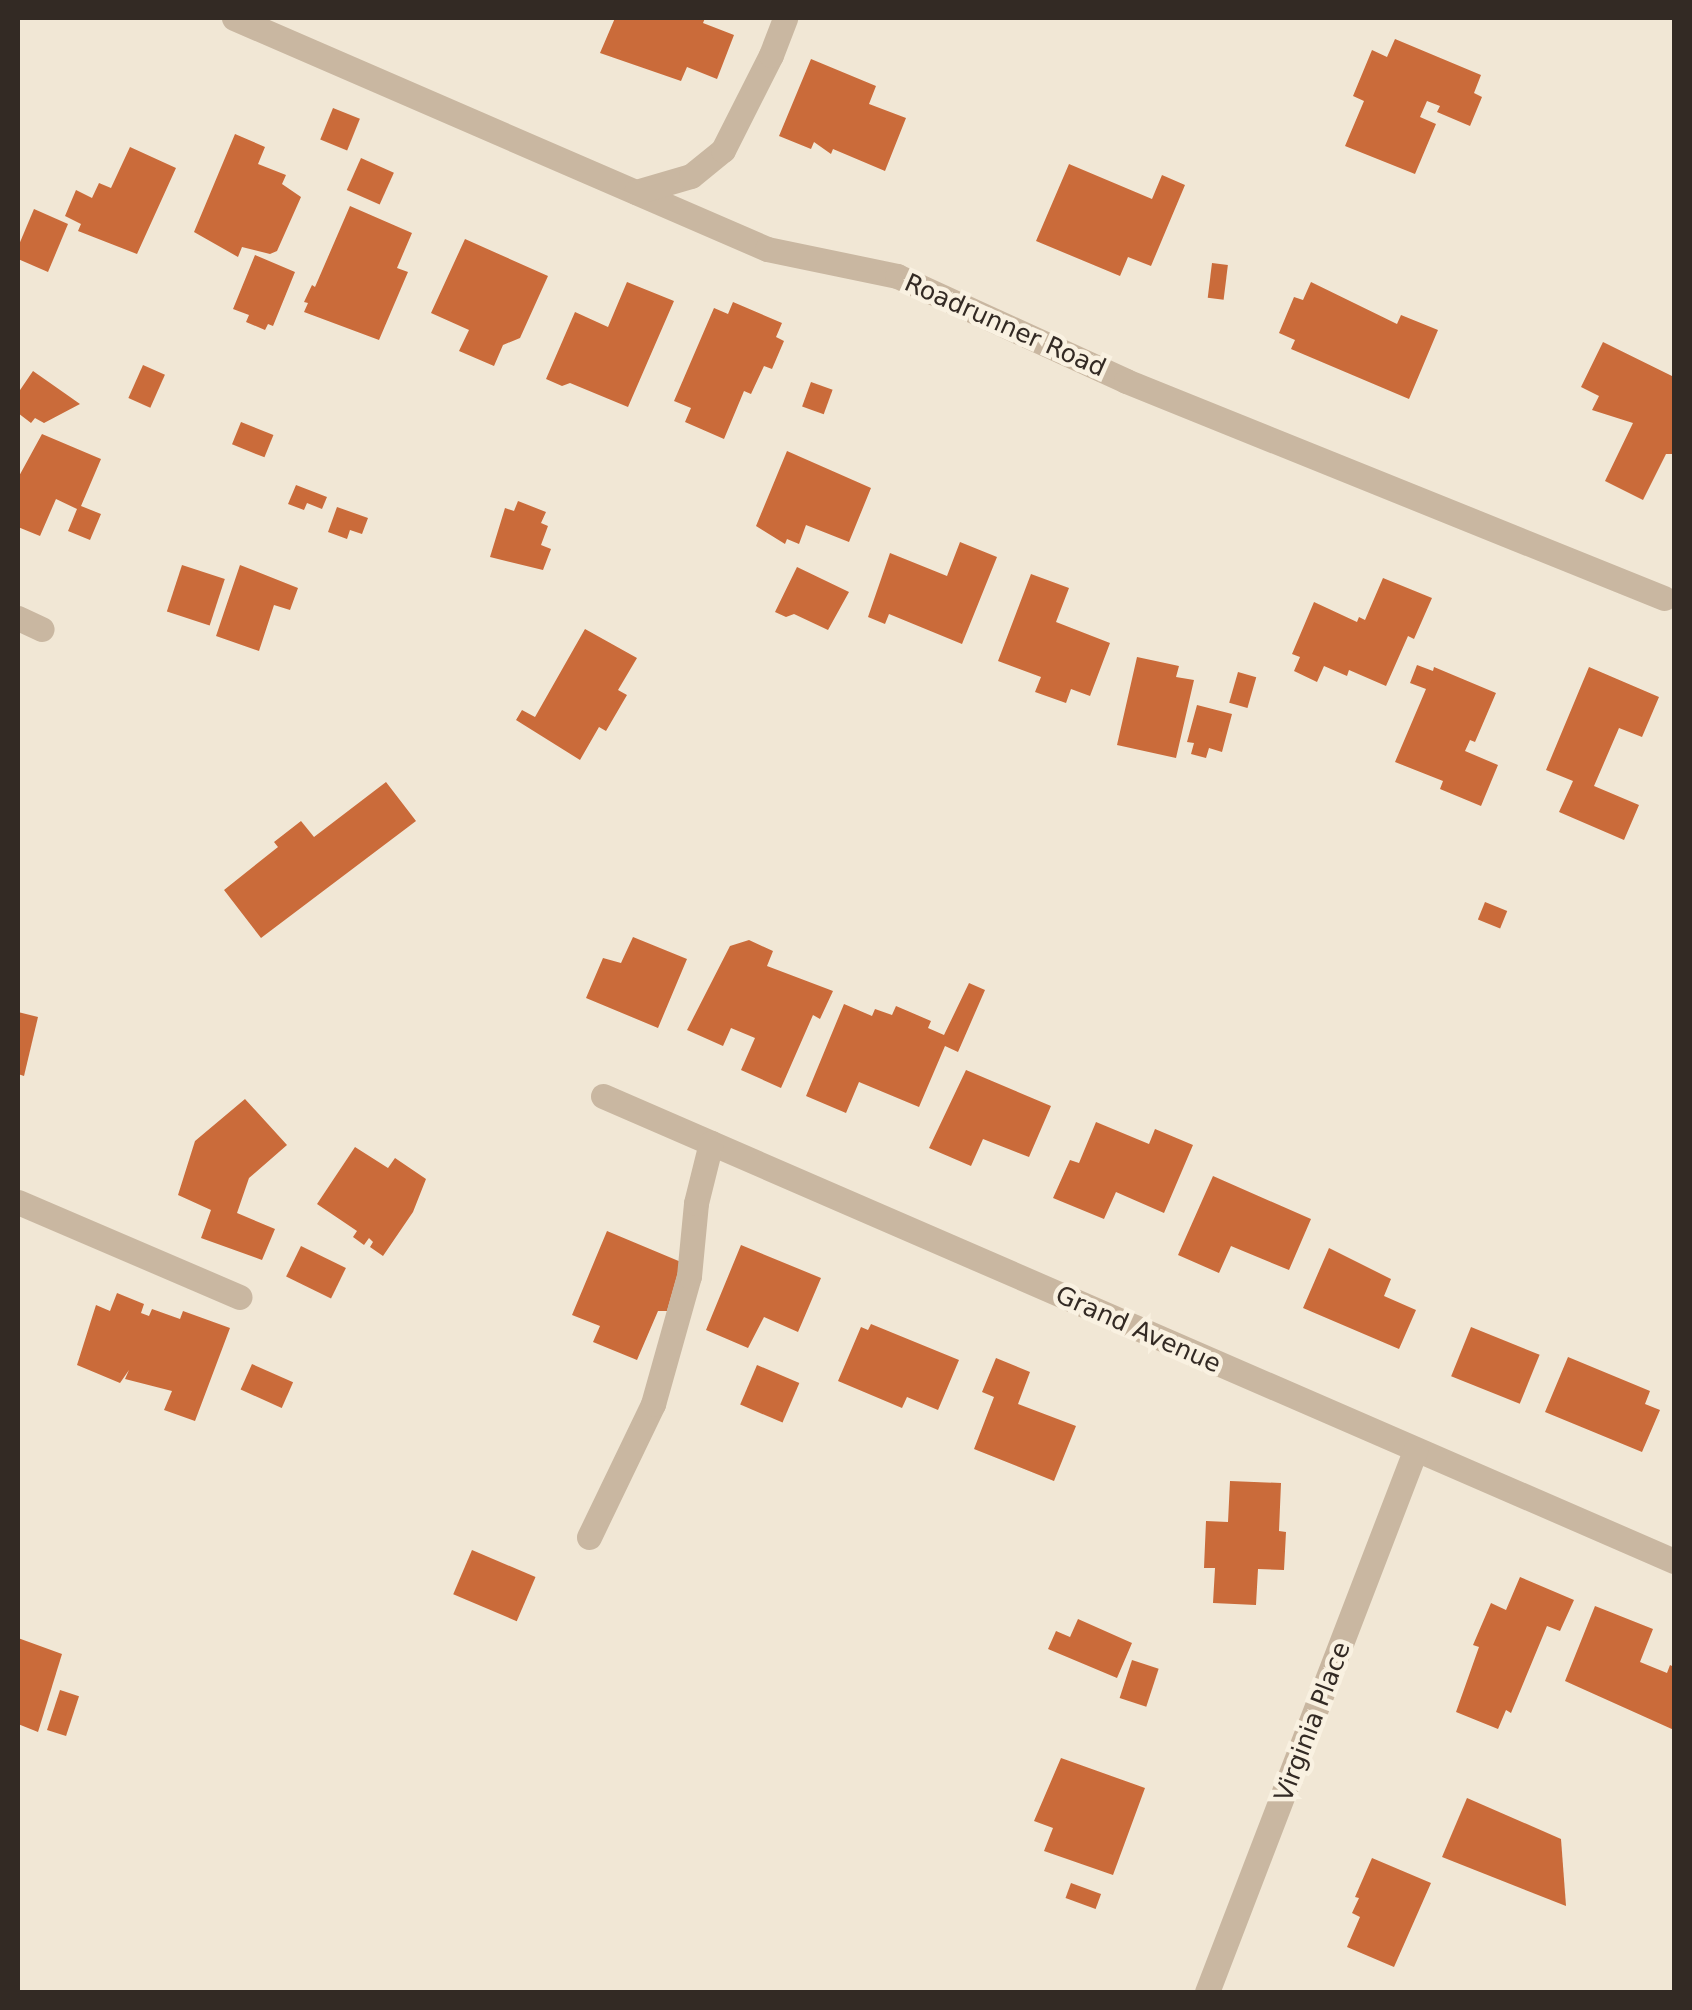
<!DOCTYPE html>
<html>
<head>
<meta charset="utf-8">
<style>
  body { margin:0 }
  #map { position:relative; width:1692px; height:2010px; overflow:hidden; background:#f1e7d5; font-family:"DejaVu Sans",sans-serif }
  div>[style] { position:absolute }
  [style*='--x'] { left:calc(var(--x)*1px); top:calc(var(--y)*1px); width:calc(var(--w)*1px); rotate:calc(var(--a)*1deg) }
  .building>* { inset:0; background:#ca6b3a; transform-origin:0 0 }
  .minor>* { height:25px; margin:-12.5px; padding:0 12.5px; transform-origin:12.5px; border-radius:12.5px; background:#c9b7a1 }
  span { translate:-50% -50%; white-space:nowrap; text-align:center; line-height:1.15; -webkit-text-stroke:9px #f9f1e1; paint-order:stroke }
  .street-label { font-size:25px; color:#332a24 }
  .frame { position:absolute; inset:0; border:20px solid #332a24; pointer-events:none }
</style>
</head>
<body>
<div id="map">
  <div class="building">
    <div style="clip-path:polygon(615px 18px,705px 18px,703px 23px,734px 35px,717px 79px,687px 67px,681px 81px,600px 53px)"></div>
    <div style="clip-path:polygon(1395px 39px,1481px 75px,1474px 93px,1482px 97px,1470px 126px,1437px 112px,1440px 106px,1427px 101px,1420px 117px,1436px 124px,1415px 174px,1345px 146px,1364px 101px,1353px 96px,1372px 50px,1387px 57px)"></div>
    <div style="clip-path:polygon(811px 59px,876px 86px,869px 104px,906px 118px,885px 171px,833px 149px,831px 154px,814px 142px,811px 149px,779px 136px)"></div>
    <div style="left:333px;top:108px;width:29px;height:34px;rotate:22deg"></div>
    <div style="clip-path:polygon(235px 134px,265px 147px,258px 164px,286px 175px,282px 184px,301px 197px,277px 251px,270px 254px,242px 247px,238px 257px,194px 232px)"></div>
    <div style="clip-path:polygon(130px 147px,176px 168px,137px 254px,78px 231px,81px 224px,65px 216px,76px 190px,92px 198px,99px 183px,111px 188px)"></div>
    <div style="left:361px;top:158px;width:36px;height:35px;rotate:24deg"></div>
    <div style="clip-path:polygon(1069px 164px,1152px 199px,1162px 175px,1185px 185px,1151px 266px,1128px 257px,1120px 276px,1036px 241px)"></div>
    <div style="clip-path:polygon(350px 206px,412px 233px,397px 268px,408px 272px,379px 340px,304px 312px,308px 303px,304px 302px,312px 285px,315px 287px)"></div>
    <div style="clip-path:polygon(34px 209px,68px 224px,48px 272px,18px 259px,18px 247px)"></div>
    <div style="clip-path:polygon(465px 239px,548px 276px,520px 338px,503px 345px,494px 366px,459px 351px,469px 330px,431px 313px)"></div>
    <div style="clip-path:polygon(255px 255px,295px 272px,273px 326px,268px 324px,265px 330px,246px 322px,249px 315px,233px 309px)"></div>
    <div style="left:1212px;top:263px;width:16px;height:35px;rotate:7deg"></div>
    <div style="clip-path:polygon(627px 282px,674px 301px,628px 407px,570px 383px,562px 386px,546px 379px,575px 312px,608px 327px)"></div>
    <div style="clip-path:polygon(1311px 282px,1397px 324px,1401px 315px,1438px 330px,1409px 399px,1291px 349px,1295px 340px,1279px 333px,1294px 297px,1303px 300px)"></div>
    <div style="clip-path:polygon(733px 302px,782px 323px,776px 337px,784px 341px,772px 369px,764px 366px,751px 394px,744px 391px,724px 439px,685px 422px,691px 408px,674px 401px,714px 308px,728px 314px)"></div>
    <div style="clip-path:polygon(1603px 342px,1674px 377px,1674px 454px,1666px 454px,1643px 500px,1605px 481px,1633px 423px,1592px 410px,1599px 396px,1581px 387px)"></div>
    <div style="left:143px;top:365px;width:24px;height:36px;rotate:24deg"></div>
    <div style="clip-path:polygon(33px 371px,80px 404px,44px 423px,35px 418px,31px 423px,18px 413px,18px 393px)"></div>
    <div style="left:811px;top:382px;width:23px;height:26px;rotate:20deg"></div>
    <div style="left:241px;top:422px;width:35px;height:24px;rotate:22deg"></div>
    <div style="clip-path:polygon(42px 434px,101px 459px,81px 506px,101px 514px,90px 540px,68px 531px,77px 509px,56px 499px,40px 536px,18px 527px,18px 478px)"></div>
    <div style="clip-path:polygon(787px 451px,871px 488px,849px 542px,806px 525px,799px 544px,787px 539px,785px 544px,756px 526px)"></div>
    <div style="clip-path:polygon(296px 485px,327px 497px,322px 509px,307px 503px,304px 510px,288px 504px)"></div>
    <div style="clip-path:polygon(518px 501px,546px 512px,541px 523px,548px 526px,541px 545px,551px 549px,543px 570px,490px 557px,505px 508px,514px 511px)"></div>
    <div style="clip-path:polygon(337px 507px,368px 518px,362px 534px,350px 530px,347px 539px,328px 532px)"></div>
    <div style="clip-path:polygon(960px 542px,997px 557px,962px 644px,889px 614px,885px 624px,868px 617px,890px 553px,947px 576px)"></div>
    <div style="left:182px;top:565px;width:45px;height:49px;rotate:18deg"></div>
    <div style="clip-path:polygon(240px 565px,298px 588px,290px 610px,274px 605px,259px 651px,216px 636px)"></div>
    <div style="clip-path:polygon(797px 567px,849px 592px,828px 630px,794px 614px,786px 617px,775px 612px)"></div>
    <div style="clip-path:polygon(1031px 574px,1069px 588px,1056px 622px,1110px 643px,1090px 696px,1071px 689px,1066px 703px,1035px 692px,1041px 677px,998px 661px)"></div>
    <div style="clip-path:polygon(1383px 578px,1432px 598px,1414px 639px,1408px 636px,1386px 686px,1349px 670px,1347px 676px,1324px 666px,1317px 682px,1294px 671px,1300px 657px,1292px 654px,1314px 602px,1357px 622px,1359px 617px,1365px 620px)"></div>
    <div style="clip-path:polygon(585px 629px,637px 658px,618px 690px,627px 695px,606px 731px,599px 727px,580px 760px,516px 720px,522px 710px,535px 717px)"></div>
    <div style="clip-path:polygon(1137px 657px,1179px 666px,1176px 677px,1194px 680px,1176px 758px,1117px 745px)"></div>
    <div style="clip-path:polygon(1417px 665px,1433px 671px,1434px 667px,1496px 693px,1475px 742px,1470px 740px,1465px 751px,1498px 765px,1481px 806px,1440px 789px,1443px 781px,1395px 762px,1426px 689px,1410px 683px)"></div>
    <div style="clip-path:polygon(1589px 667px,1659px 697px,1642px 737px,1619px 728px,1594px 786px,1639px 805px,1624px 840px,1559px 812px,1573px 781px,1546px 770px)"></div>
    <div style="left:1238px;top:672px;width:19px;height:32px;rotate:16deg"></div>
    <div style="clip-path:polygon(1197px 705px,1232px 714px,1222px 752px,1209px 748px,1206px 758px,1191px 754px,1194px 743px,1187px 742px)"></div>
    <div style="clip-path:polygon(386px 782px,416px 821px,261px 938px,224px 890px,278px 847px,274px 842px,301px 821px,314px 837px)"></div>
    <div style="left:1485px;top:902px;width:24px;height:19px;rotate:22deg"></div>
    <div style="clip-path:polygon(633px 937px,687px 959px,658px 1028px,586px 998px,603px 958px,621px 963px)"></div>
    <div style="clip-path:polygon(749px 940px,773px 951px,767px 966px,833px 991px,820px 1019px,813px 1015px,781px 1088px,741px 1070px,755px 1038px,731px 1028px,723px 1046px,687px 1030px,730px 946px)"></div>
    <div style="clip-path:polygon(969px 983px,985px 990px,958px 1052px,945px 1046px,919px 1107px,859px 1082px,846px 1113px,806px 1096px,844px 1004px,872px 1016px,875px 1009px,892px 1015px,896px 1006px,931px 1021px,928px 1028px,944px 1035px)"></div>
    <div style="clip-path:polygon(18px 1012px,38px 1017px,24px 1076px,18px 1074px)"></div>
    <div style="clip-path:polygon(966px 1070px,1051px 1106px,1029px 1157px,983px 1139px,971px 1166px,929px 1148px)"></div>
    <div style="clip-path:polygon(245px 1099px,287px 1145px,249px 1178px,237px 1213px,275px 1229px,262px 1260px,201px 1238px,211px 1210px,178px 1195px,195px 1141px)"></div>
    <div style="clip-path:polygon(1096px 1122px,1149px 1144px,1155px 1129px,1193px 1145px,1164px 1213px,1116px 1192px,1104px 1219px,1053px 1198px,1070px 1160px,1079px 1163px)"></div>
    <div style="clip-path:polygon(355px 1147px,388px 1168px,395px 1158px,426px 1179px,413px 1212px,383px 1256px,370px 1247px,373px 1242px,369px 1238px,364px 1245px,353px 1237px,357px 1231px,317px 1204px)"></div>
    <div style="clip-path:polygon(1213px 1176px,1311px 1219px,1289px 1270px,1231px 1246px,1219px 1273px,1178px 1255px)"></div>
    <div style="clip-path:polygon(607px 1231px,681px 1262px,667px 1311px,658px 1311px,637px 1360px,593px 1342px,600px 1326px,572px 1315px)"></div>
    <div style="clip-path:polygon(741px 1245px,821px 1278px,798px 1332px,764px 1317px,748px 1348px,706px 1330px)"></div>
    <div style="left:301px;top:1246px;width:50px;height:34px;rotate:26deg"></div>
    <div style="clip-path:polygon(1329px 1248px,1391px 1279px,1384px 1296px,1416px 1310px,1399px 1349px,1303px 1308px)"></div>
    <div style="clip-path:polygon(117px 1293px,144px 1304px,141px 1313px,149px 1316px,152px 1309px,180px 1319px,183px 1311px,230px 1328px,195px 1421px,164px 1410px,172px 1391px,125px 1379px,129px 1370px,120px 1383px,77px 1365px,96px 1305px,110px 1311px)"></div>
    <div style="clip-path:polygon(871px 1324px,959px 1360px,938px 1410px,907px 1397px,902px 1408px,838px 1381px,861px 1327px,868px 1330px)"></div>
    <div style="left:1471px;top:1327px;width:74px;height:53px;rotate:22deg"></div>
    <div style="clip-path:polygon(1568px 1357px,1650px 1391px,1645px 1404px,1660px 1410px,1642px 1452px,1545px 1412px)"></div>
    <div style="clip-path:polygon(996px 1358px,1030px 1372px,1018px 1404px,1076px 1426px,1054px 1481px,974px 1449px,994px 1397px,982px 1392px)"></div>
    <div style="left:252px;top:1364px;width:45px;height:28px;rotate:24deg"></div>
    <div style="left:757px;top:1365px;width:46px;height:43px;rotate:23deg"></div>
    <div style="clip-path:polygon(1230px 1481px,1281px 1483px,1279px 1531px,1286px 1532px,1284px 1570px,1258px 1569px,1256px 1605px,1213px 1603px,1215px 1568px,1204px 1568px,1206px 1521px,1228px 1522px)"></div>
    <div style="left:472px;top:1550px;width:69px;height:48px;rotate:23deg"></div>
    <div style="clip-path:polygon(1520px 1577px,1574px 1600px,1560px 1631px,1547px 1626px,1511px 1713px,1506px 1710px,1498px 1729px,1456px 1712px,1479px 1647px,1473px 1645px,1491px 1603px,1506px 1610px)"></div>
    <div style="clip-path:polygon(1595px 1606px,1653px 1629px,1640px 1662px,1667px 1673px,1670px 1665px,1674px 1667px,1674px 1730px,1565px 1681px)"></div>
    <div style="clip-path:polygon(1078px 1619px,1132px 1643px,1117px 1678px,1048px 1649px,1056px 1631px,1070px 1637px)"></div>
    <div style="clip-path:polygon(18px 1638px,62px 1654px,38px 1732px,18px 1724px)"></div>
    <div style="left:1132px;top:1660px;width:28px;height:40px;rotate:18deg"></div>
    <div style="left:60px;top:1690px;width:20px;height:42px;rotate:18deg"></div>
    <div style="clip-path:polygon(1061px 1758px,1145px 1788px,1113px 1875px,1044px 1851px,1053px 1828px,1034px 1821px)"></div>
    <div style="clip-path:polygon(1467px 1798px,1561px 1839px,1566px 1906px,1442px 1857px)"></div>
    <div style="clip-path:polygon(1372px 1858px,1431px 1883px,1394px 1967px,1347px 1947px,1360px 1917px,1352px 1913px,1359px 1898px,1355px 1897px)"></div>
    <div style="left:1071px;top:1883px;width:32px;height:16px;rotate:20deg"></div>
  </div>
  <div class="minor">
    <div style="--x:234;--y:18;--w:581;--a:23.43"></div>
    <div style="--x:767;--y:249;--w:133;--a:11.7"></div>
    <div style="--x:897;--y:276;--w:252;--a:24.6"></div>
    <div style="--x:1126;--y:381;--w:580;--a:21.97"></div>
    <div style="--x:636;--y:192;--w:57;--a:-16.2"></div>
    <div style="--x:691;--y:176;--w:41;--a:-39.1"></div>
    <div style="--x:723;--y:150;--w:106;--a:-63.2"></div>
    <div style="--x:771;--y:55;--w:40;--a:-69"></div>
    <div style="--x:18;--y:618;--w:26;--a:25"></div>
    <div style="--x:603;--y:1096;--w:1168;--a:23.47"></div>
    <div style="--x:18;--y:1202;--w:241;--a:23.2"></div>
    <div style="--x:589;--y:1537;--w:148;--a:-64.3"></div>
    <div style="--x:653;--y:1404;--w:133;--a:-74.3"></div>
    <div style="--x:689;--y:1276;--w:73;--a:-84.5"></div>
    <div style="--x:696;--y:1203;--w:62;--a:-76"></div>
    <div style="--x:1207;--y:1992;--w:580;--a:-68.97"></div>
  </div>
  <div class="street-label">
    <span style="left:1005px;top:326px;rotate:24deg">Roadrunner Road</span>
    <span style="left:1138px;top:1330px;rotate:24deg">Grand Avenue</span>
    <span style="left:1313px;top:1722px;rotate:-69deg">Virginia Place</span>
  </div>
  <div class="frame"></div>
</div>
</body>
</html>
